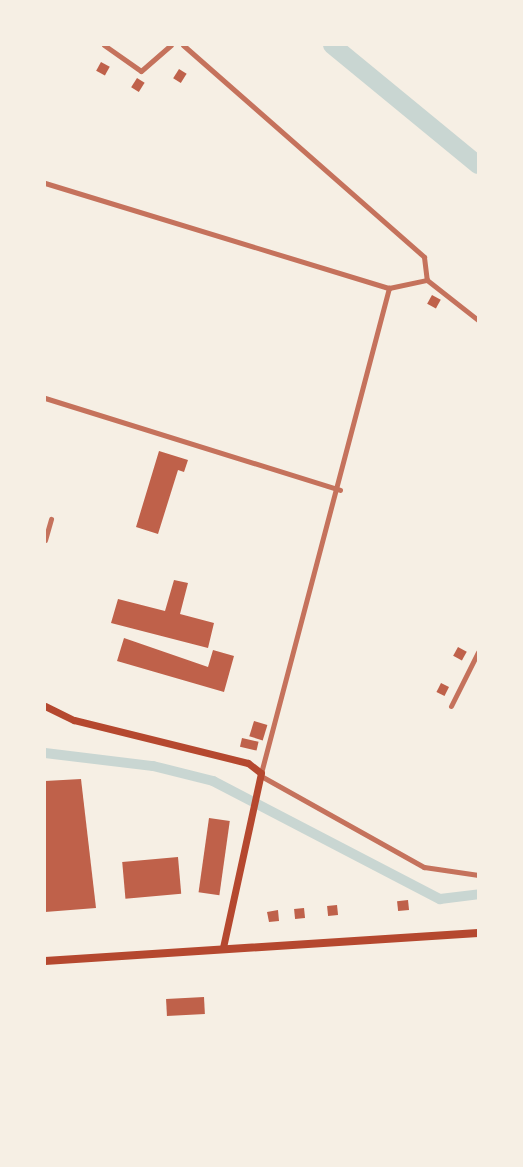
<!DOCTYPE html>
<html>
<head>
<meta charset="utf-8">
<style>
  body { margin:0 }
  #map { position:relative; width:523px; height:1167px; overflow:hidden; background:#f6efe4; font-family:"Open Sans",sans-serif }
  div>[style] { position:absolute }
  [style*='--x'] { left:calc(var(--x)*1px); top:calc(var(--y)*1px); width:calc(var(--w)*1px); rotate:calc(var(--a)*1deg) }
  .canal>* { height:10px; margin:-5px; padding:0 5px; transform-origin:5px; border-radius:5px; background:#c9d6d2 }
  .river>* { height:18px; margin:-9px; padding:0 9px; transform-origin:9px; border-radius:9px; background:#c9d6d2 }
  .building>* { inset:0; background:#bf614a; transform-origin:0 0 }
  .minor>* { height:5px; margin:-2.5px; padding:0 2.5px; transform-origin:2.5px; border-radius:2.5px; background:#c5725c }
  .secondary>* { height:7px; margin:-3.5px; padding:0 3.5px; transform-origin:3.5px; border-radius:3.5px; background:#b5482f }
  .primary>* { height:8px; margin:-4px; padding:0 4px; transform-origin:4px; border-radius:4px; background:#b5482f }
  span { translate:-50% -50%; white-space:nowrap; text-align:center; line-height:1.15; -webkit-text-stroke:5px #f6efe4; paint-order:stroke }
  .frame { position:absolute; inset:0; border:46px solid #f6efe4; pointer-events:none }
</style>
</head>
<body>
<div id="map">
  <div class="canal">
    <div style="--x:45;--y:753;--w:109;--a:6.9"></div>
    <div style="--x:153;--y:766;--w:62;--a:14"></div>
    <div style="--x:213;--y:781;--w:256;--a:27.5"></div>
    <div style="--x:440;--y:899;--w:38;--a:-7"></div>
  </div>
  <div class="river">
    <div style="--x:332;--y:45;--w:189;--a:39.4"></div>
  </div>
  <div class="building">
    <div style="left:101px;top:62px;width:10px;height:10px;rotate:29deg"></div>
    <div style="left:179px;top:69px;width:9px;height:11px;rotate:32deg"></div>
    <div style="left:137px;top:78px;width:9px;height:11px;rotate:32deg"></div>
    <div style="left:432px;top:295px;width:10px;height:10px;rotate:29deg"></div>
    <div style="clip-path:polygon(159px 451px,188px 460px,184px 472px,178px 470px,158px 534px,136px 527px)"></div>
    <div style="clip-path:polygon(174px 580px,188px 583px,180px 614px,214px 623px,208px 648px,111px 623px,118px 599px,165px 611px)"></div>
    <div style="clip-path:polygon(124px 638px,208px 667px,213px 650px,234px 656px,224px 692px,117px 661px)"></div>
    <div style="left:458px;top:647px;width:10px;height:10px;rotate:29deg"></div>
    <div style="left:441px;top:683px;width:9px;height:10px;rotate:27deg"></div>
    <div style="left:254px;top:721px;width:14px;height:16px;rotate:17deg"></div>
    <div style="left:242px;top:738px;width:17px;height:9px;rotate:13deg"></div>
    <div style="clip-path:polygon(81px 779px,96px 908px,45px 912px,45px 781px)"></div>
    <div style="left:209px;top:818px;width:21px;height:75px;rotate:8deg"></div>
    <div style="left:178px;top:857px;width:37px;height:56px;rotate:85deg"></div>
    <div style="left:408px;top:900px;width:10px;height:11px;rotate:84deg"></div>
    <div style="left:337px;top:905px;width:10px;height:10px;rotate:84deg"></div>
    <div style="left:304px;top:908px;width:10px;height:10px;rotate:84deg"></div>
    <div style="clip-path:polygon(278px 910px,279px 921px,269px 922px,267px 912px)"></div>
    <div style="left:204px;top:997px;width:17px;height:38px;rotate:87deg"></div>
  </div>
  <div class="minor">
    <div style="--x:104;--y:45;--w:45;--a:35.1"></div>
    <div style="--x:141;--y:71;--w:40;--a:-41"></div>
    <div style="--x:183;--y:45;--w:321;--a:41.3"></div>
    <div style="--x:424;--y:257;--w:23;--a:83"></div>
    <div style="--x:45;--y:183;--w:360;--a:17"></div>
    <div style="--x:389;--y:288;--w:39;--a:-12"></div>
    <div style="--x:427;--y:280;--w:65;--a:38.1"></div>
    <div style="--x:45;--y:398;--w:309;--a:17.3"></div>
    <div style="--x:45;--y:540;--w:22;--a:-74"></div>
    <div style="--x:451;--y:706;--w:60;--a:-63.4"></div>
    <div style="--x:261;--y:773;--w:502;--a:-75.22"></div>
    <div style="--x:261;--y:776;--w:187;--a:29.2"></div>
    <div style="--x:424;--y:867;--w:55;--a:8.4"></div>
  </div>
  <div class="secondary">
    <div style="--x:45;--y:706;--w:32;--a:26"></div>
    <div style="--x:74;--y:720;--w:179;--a:13.9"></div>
    <div style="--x:248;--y:763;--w:16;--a:38"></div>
    <div style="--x:261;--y:773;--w:179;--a:102.3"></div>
  </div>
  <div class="primary">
    <div style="--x:45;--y:961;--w:434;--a:-3.7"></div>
  </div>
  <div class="frame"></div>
</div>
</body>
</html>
